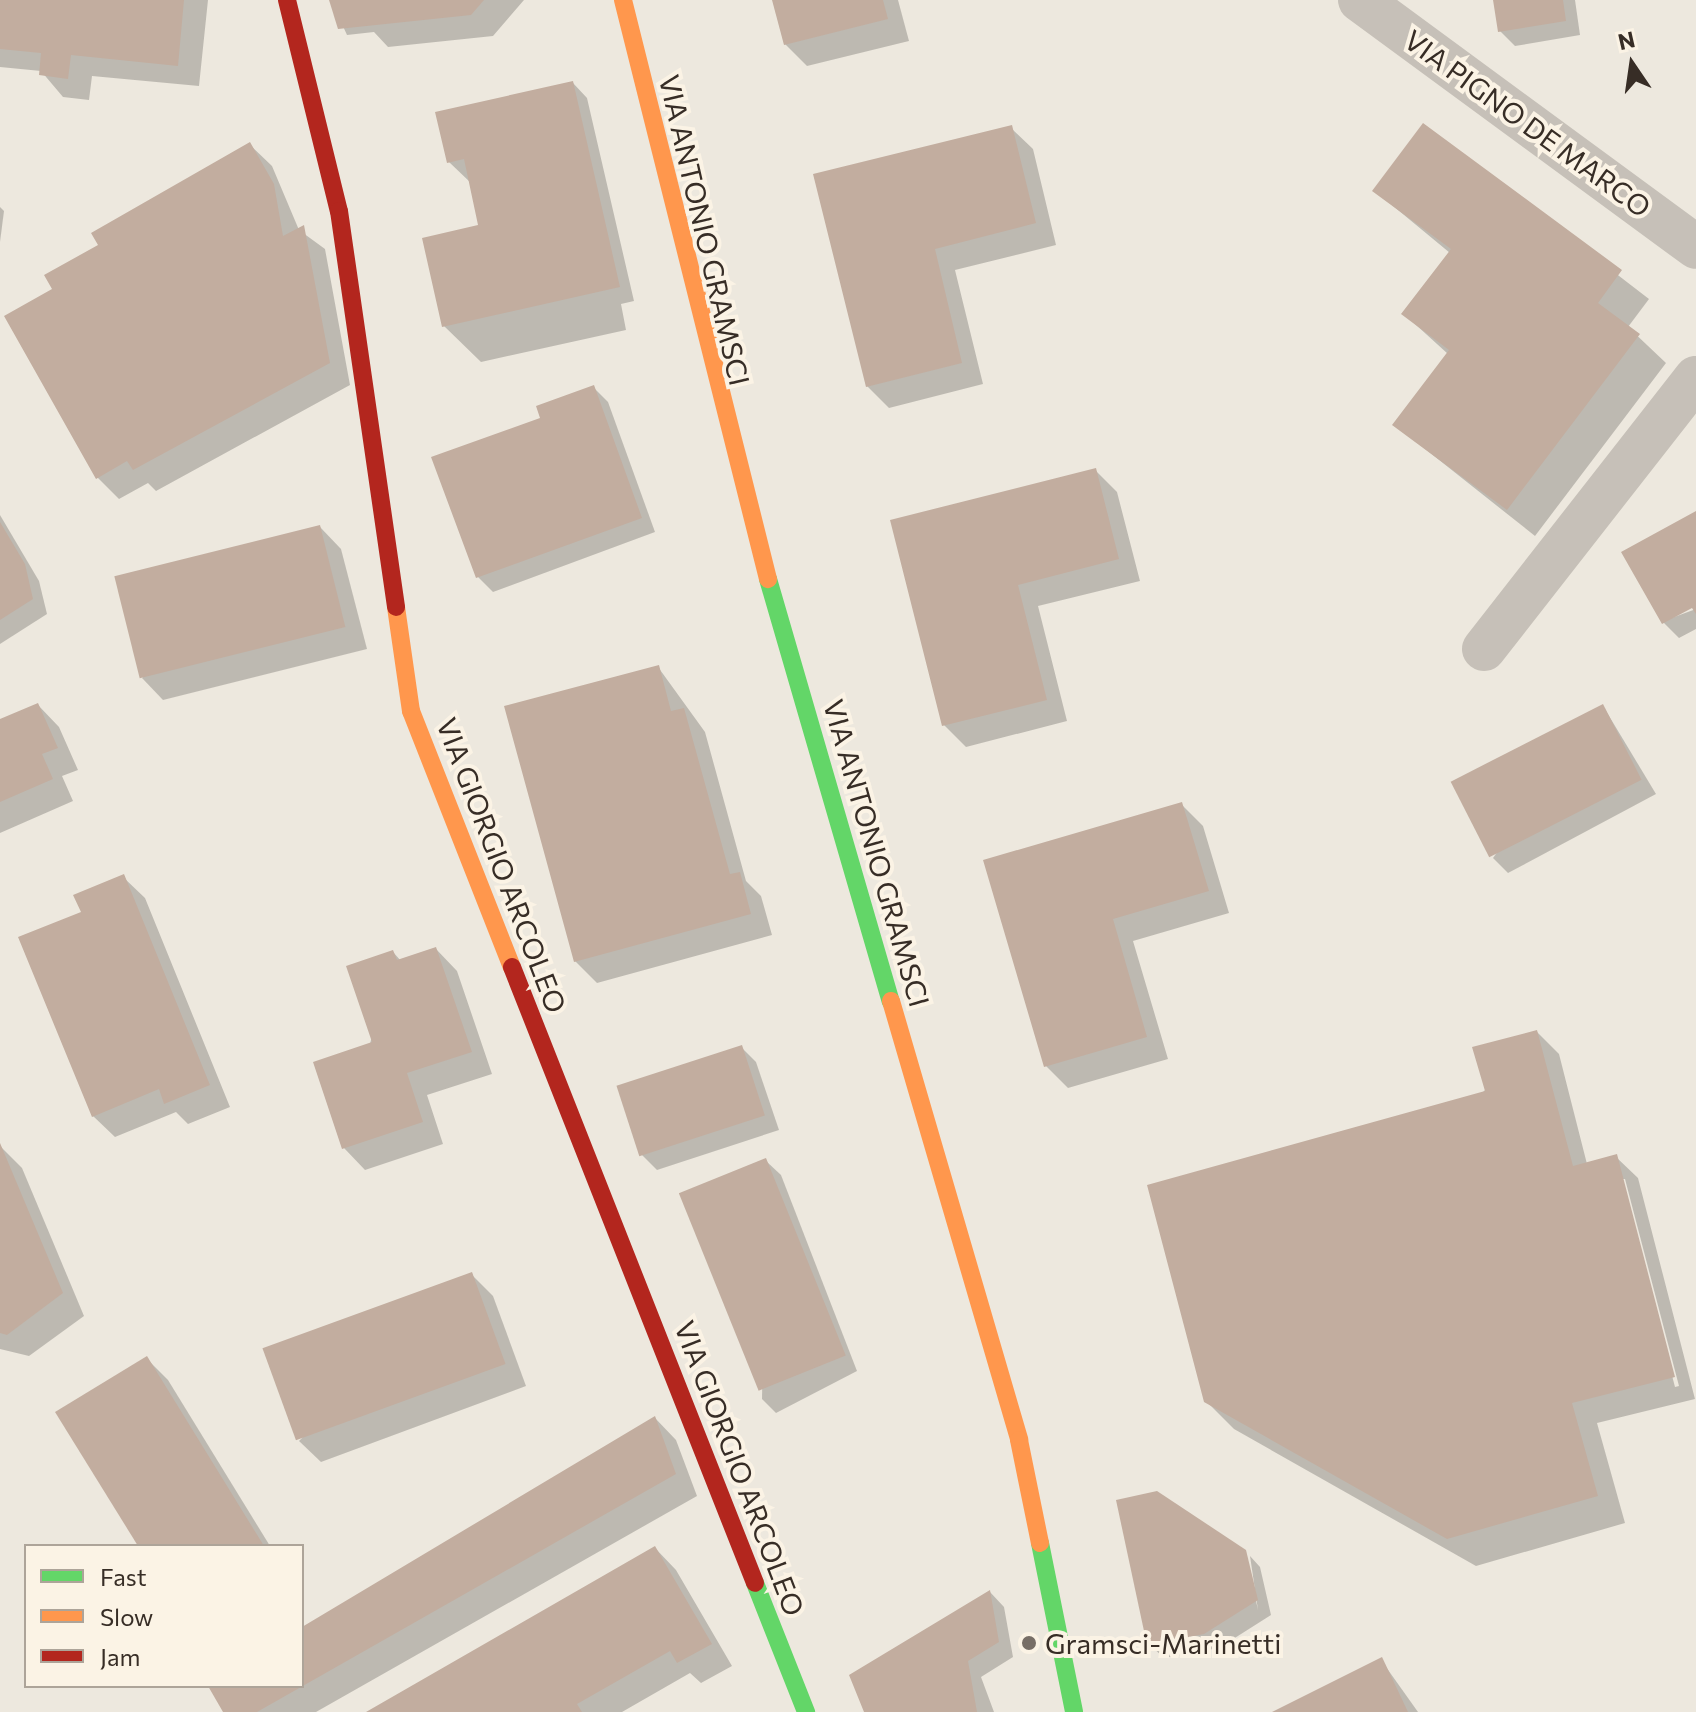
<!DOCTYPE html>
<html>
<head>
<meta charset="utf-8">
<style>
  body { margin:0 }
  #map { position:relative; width:1696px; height:1712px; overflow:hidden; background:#ede8de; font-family:Commissioner,sans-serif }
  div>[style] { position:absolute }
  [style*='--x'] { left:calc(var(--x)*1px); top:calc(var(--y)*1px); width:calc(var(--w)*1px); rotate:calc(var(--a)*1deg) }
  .shadow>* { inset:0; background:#0003 }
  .building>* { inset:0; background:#c2ad9f; transform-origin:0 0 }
  .street>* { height:44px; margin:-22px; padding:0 22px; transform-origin:22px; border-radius:22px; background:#c6c0b8 }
  .fast>* { height:18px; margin:-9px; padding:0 9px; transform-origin:9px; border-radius:9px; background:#63d668 }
  .slow>* { height:18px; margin:-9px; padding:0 9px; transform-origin:9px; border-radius:9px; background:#ff974d }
  .jam>* { height:18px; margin:-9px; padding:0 9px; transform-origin:9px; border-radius:9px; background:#b3261e }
  .dots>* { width:22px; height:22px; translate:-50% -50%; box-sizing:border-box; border:4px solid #fbf3e5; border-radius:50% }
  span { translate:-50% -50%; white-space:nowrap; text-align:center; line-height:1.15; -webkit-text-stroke:8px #fbf3e5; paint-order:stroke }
  .street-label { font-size:28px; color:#372d26 }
  .poi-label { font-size:28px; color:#372d26 }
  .left { translate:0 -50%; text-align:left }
  .legend { position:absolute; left:24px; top:1544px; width:280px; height:144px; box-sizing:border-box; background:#fbf3e5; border:2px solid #ada499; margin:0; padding:10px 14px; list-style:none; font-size:24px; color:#372d26 }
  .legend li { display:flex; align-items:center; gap:16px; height:40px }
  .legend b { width:40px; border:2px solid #ada499 }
  .north { position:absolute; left:1592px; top:24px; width:80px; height:80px; -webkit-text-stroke:6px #fbf3e5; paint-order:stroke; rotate:347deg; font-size:22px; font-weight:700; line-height:32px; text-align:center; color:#372d26 }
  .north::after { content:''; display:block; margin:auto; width:28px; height:36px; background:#372d26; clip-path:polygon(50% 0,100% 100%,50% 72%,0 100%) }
</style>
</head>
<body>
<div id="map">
  <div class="shadow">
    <div style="clip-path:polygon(0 0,208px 0,199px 86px,92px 76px,89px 100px,63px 97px,41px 71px,0 67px)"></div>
    <div style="clip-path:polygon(331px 0,524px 0,493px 36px,388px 47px,374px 32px,347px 35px)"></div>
    <div style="clip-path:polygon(774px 0,898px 0,909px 41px,807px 66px,785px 44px)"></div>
    <div style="clip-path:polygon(1495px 0,1575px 0,1580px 35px,1515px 46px,1500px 31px)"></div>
    <div style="clip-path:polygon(573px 83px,587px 98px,634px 301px,621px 304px,626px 330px,481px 362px,444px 326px,481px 227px,472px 184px,449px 162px)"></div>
    <div style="clip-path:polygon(1423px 125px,1649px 299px,1628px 327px,1666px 363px,1535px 536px,1395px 425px,1448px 354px,1404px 314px,1450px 253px,1375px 191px)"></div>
    <div style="clip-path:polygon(1011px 128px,1033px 149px,1056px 245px,955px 270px,983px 384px,889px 408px,867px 386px,816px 176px)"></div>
    <div style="clip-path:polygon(250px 145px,272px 166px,299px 230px,325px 249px,350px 385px,156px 491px,148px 483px,119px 499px,97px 477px,55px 290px)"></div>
    <div style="clip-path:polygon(0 207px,4px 211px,0 242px)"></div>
    <div style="clip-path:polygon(593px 387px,608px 402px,655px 532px,493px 592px,478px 577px,542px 419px)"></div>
    <div style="clip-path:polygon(1095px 470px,1117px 492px,1140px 581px,1038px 606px,1067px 721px,966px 747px,944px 725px,892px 522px)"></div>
    <div style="clip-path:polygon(1696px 513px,1696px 604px,1666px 620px,1696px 609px,1696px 629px,1679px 638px,1664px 623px,1624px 553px)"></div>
    <div style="clip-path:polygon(0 515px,39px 581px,47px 614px,0 644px)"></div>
    <div style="clip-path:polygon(320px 527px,341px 549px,367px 649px,163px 700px,142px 678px)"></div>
    <div style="clip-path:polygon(658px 667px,705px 732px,746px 881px,761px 896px,772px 935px,597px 983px,575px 961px)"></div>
    <div style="clip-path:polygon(38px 705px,59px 727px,78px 770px,62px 776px,73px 801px,0 833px,0 721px)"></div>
    <div style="clip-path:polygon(1603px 706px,1656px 794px,1508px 873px,1493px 858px)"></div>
    <div style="clip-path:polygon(1181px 804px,1203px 826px,1229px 913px,1133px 941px,1168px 1059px,1068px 1088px,1046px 1066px,985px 862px)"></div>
    <div style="clip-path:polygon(123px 877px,145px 898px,230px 1107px,188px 1124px,176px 1112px,115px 1137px,93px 1116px,83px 913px)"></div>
    <div style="clip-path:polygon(436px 949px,457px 971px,492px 1074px,427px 1095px,443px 1144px,365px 1170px,344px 1148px,393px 952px,401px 961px)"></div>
    <div style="clip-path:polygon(evenodd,1537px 1032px,1559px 1054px,1587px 1164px,1616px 1157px,1638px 1178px,1695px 1399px,1597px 1423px,1625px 1523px,1476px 1566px,1234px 1429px,1206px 1401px,1537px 1032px,1621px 1179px,1625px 1179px,1679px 1386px,1675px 1387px,1621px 1179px)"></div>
    <div style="clip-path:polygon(741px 1047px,756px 1062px,779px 1130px,657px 1170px,642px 1155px)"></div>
    <div style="clip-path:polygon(0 1146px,22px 1168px,84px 1316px,29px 1356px,0 1349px)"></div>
    <div style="clip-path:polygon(766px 1161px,781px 1175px,857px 1371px,776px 1413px,762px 1399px)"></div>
    <div style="clip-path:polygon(471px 1274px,493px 1296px,526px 1386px,321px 1462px,299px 1441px)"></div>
    <div style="clip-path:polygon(147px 1359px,168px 1380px,270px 1546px,140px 1546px)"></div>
    <div style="clip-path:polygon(655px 1418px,676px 1440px,697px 1496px,316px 1712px,225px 1712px,210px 1686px,302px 1686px,302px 1629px)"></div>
    <div style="clip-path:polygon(655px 1548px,676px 1570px,732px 1666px,701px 1683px,690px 1673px,622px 1712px,371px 1712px)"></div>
    <div style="clip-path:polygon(1245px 1551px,1258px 1610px,1250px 1556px,1260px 1567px,1271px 1615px,1219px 1648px,1164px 1658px,1149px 1644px)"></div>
    <div style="clip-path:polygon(990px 1592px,1004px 1607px,1013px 1657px,981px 1677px,994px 1712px,866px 1712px)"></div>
    <div style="clip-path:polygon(1381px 1660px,1418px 1712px,1276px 1712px)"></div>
  </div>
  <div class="building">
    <div style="clip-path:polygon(0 0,184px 0,178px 66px,71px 55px,68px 79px,39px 75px,41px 53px,0 49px)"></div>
    <div style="clip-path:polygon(329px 0,484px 0,471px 15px,338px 29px)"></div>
    <div style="clip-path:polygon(772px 0,883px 0,888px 19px,784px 45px)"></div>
    <div style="clip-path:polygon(1493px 0,1563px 0,1566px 21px,1498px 32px)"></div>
    <div style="clip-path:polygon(573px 81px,620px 287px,442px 327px,422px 238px,478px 225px,464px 159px,447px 163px,435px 112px)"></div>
    <div style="clip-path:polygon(1423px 123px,1622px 270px,1598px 303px,1640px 334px,1507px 510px,1392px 425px,1449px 350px,1401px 314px,1451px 249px,1372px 191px)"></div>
    <div style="clip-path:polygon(1012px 125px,1036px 223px,935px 249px,962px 363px,866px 387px,813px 174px)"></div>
    <div style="clip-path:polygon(250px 142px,274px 184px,283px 236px,304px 225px,330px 363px,133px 470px,127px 461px,96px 479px,4px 316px,52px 289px,44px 275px,98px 245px,91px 233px)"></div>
    <div style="clip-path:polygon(594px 385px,642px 518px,476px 578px,431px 457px,540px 418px,536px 406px)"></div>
    <div style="clip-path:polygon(1096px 468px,1119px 559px,1018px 585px,1047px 700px,942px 726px,890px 520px)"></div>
    <div style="clip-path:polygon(1696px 511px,1696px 614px,1692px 608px,1662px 624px,1621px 552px)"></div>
    <div style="clip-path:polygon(0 522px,25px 564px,33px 599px,0 620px)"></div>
    <div style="left:320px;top:525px;width:105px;height:212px;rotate:76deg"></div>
    <div style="clip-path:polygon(659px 665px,671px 711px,684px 708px,730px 874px,740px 872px,751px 914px,574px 962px,504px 706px)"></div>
    <div style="clip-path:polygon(38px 703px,58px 748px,42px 754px,53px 779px,0 802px,0 719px)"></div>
    <div style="left:1603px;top:704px;width:85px;height:171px;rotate:63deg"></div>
    <div style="clip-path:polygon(1182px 802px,1209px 891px,1113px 919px,1147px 1037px,1044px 1067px,983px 860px)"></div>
    <div style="clip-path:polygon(124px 874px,210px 1085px,164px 1104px,159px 1089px,92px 1117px,18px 937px,81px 912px,73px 895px)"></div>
    <div style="clip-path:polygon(436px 947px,472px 1052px,407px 1073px,423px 1122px,342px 1149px,313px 1062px,372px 1042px,346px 966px,393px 950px,397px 960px)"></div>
    <div style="clip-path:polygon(1537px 1030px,1573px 1166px,1617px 1154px,1675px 1377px,1572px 1403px,1598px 1496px,1447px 1539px,1204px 1402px,1147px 1185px,1485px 1091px,1472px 1047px)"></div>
    <div style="left:742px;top:1045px;width:74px;height:132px;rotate:72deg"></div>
    <div style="clip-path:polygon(0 1143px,63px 1293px,7px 1335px,0 1333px)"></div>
    <div style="left:766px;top:1158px;width:213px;height:94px;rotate:68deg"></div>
    <div style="left:472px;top:1272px;width:98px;height:223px;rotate:70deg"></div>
    <div style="clip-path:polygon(147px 1356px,264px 1546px,138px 1546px,55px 1412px)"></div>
    <div style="clip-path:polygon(655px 1416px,676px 1474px,257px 1712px,223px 1712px,208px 1686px,302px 1686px,302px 1627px)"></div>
    <div style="clip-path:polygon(1157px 1491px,1246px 1550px,1258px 1600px,1204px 1634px,1147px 1645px,1116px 1500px)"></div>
    <div style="clip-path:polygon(655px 1546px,712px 1644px,677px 1663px,670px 1651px,577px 1704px,582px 1712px,366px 1712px)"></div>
    <div style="clip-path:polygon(990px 1590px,999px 1642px,968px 1661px,977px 1712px,864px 1712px,849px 1675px)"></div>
    <div style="clip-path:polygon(1382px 1657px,1408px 1712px,1272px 1712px)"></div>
  </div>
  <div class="street">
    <div style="--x:1360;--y:0;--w:417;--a:36.3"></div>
    <div style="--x:1484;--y:649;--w:344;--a:-52"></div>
  </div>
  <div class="fast">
    <div style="--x:768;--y:579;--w:440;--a:73.8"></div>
    <div style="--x:1040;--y:1543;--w:172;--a:78.6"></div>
    <div style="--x:755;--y:1583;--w:139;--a:68.4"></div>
  </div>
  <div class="slow">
    <div style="--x:623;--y:0;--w:597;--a:75.94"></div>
    <div style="--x:396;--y:607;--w:105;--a:81.8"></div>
    <div style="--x:411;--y:711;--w:275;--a:68.5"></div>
    <div style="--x:891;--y:1001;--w:457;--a:73.7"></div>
    <div style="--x:1019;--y:1440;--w:105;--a:78.5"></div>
  </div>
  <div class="jam">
    <div style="--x:287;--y:0;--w:217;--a:76.2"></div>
    <div style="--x:339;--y:211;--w:400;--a:81.8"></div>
    <div style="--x:512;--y:967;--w:662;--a:68.47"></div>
  </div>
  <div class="dots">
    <div style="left:1029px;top:1643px;background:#776e66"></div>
  </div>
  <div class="street-label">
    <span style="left:1528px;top:123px;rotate:36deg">VIA PIGNO DE MARCO</span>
    <span style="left:705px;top:230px;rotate:77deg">VIA ANTONIO GRAMSCI</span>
    <span style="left:877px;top:853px;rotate:74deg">VIA ANTONIO GRAMSCI</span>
    <span style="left:502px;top:865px;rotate:69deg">VIA GIORGIO ARCOLEO</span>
    <span style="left:740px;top:1468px;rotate:69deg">VIA GIORGIO ARCOLEO</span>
  </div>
  <div class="poi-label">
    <span class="left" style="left:1045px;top:1643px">Gramsci-Marinetti</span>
  </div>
  <ul class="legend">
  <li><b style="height:10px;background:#63d668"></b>Fast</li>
  <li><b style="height:10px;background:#ff974d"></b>Slow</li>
  <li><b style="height:10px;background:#b3261e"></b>Jam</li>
  </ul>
  <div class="north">N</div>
</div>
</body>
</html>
